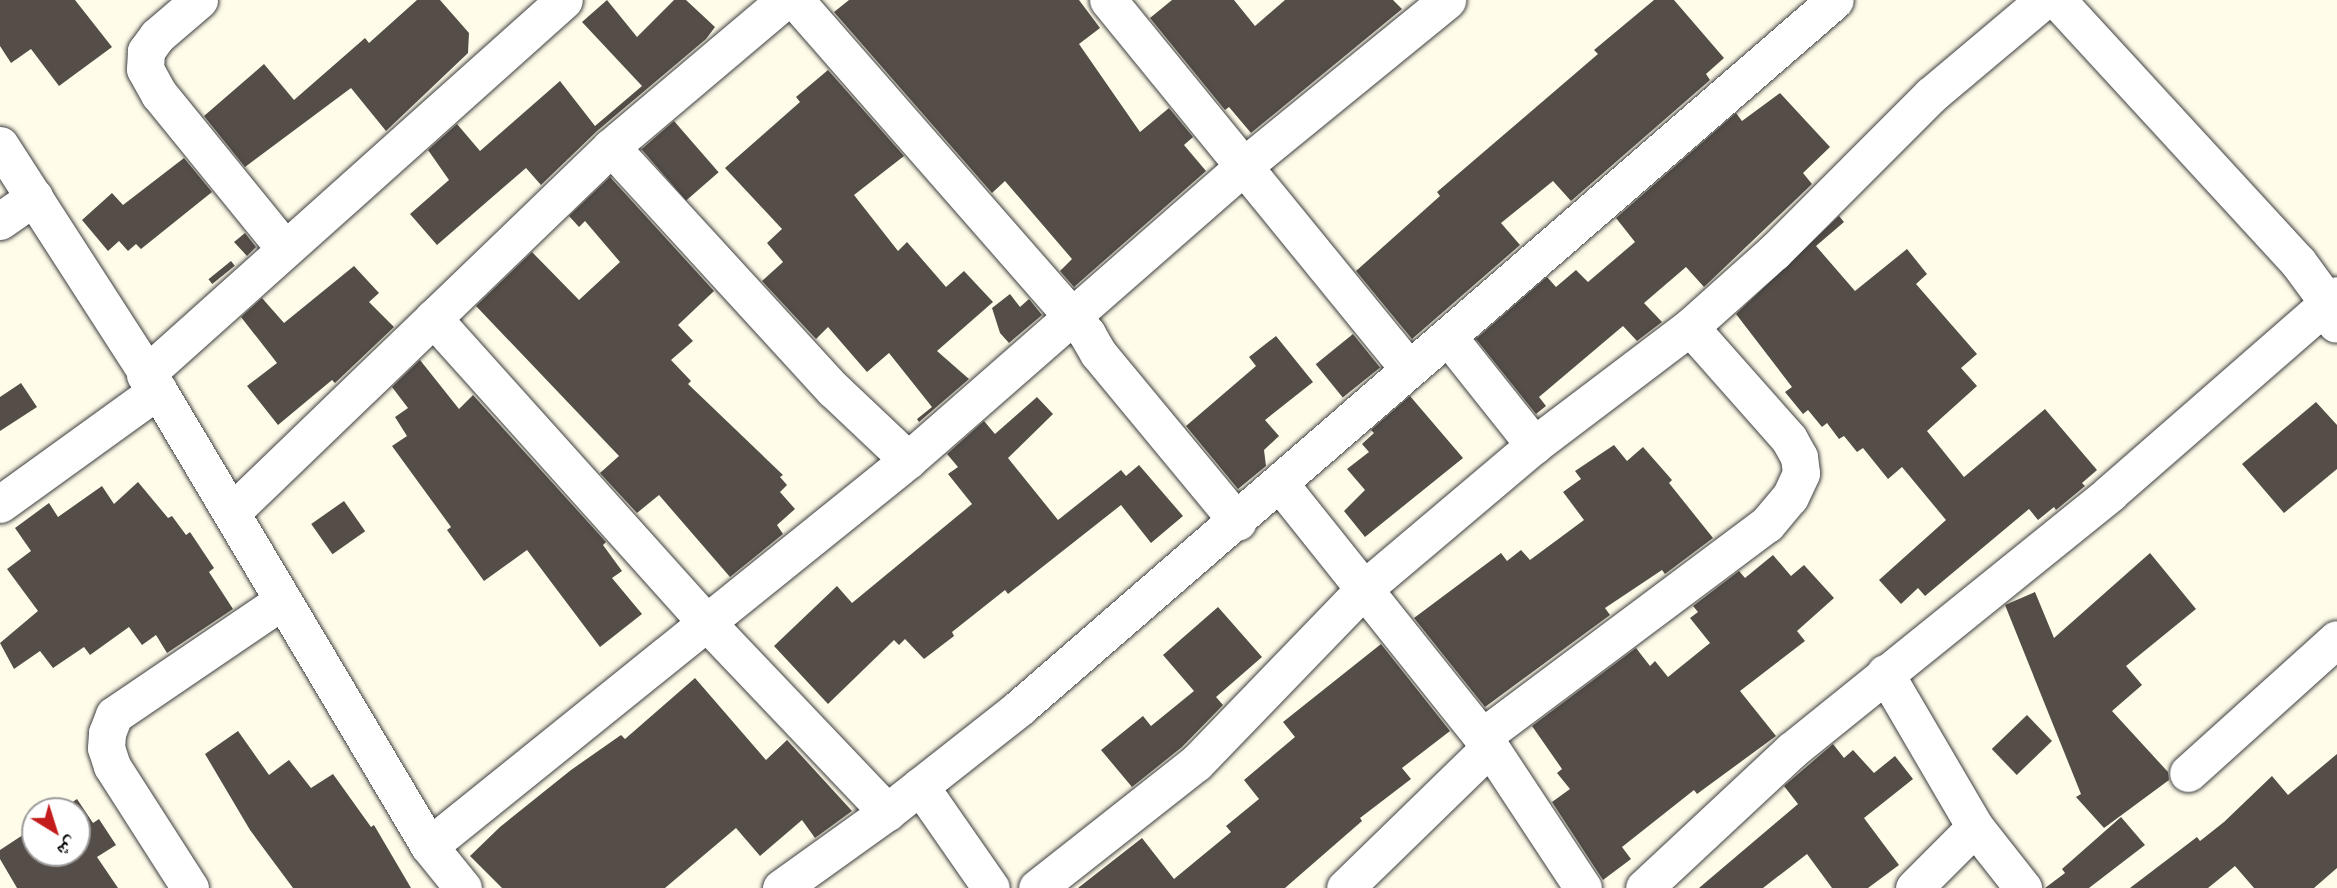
<!DOCTYPE html>
<html>
<head>
<meta charset="utf-8">
<style>
  body { margin:0 }
  #map { position:relative; width:2337px; height:888px; overflow:hidden; background:#fffcea; font-family:"Libre Baskerville","Noto Naskh Arabic",serif }
  div>[style] { position:absolute }
  [style*='--x'] { left:calc(var(--x)*1px); top:calc(var(--y)*1px); width:calc(var(--w)*1px); rotate:calc(var(--a)*1deg) }
  .building>* { inset:0; background:#554d47; transform-origin:0 0 }
  .roads { filter:drop-shadow(0 0 2px #3e3e3e) drop-shadow(0 0 2px #3e3e3e) }
  .minor>* { height:37px; margin:-18.5px; padding:0 18.5px; transform-origin:18.5px; border-radius:18.5px; background:#fff }
  span { translate:-50% -50%; white-space:nowrap; text-align:center; line-height:1.15; -webkit-text-stroke:7px #fff; paint-order:stroke }
  .north { position:absolute; left:21px; top:797px; width:70px; height:70px; box-sizing:border-box; background:#fff; border:2px solid #9d9d9d; border-radius:50%; rotate:142deg; font-size:19px; font-weight:700; line-height:28px; text-align:center; color:#0b0b0b }
  .north::after { content:''; display:block; margin:auto; width:24px; height:32px; background:#c41b1c; clip-path:polygon(50% 0,100% 100%,50% 72%,0 100%) }
</style>
</head>
<body>
<div id="map">
  <div class="building">
    <div style="clip-path:polygon(0 0,75px 0,112px 47px,59px 86px,31px 49px,11px 63px,0 46px)"></div>
    <div style="clip-path:polygon(417px 0,440px 0,469px 33px,468px 53px,386px 131px,351px 88px,245px 167px,204px 116px,264px 64px,294px 100px,365px 38px,369px 43px)"></div>
    <div style="clip-path:polygon(607px 0,637px 37px,674px 0,686px 0,715px 27px,706px 39px,597px 131px,541px 185px,526px 168px,437px 245px,410px 214px,449px 180px,428px 150px,457px 124px,480px 151px,560px 81px,595px 126px,642px 86px,582px 22px)"></div>
    <div style="clip-path:polygon(849px 0,1079px 0,1100px 28px,1079px 44px,1140px 132px,1169px 108px,1193px 137px,1184px 145px,1206px 171px,1074px 287px,1060px 271px,1072px 259px,1005px 181px,992px 193px,834px 12px)"></div>
    <div style="clip-path:polygon(1172px 0,1234px 0,1255px 26px,1285px 0,1393px 0,1402px 9px,1251px 133px,1229px 107px,1225px 110px,1150px 18px)"></div>
    <div style="clip-path:polygon(1654px 0,1674px 0,1724px 58px,1706px 74px,1710px 80px,1571px 201px,1553px 181px,1501px 223px,1520px 245px,1412px 339px,1356px 271px,1440px 196px,1437px 192px,1598px 54px,1594px 50px)"></div>
    <div style="clip-path:polygon(828px 70px,904px 156px,854px 195px,898px 251px,907px 242px,946px 287px,964px 271px,993px 302px,937px 351px,969px 379px,919px 422px,917px 419px,932px 407px,889px 353px,867px 372px,828px 327px,816px 339px,762px 281px,783px 262px,767px 243px,782px 229px,725px 168px,800px 102px,796px 97px)"></div>
    <div style="clip-path:polygon(1780px 93px,1830px 147px,1803px 173px,1812px 184px,1704px 287px,1686px 267px,1644px 303px,1662px 322px,1637px 341px,1623px 326px,1539px 397px,1546px 406px,1536px 414px,1476px 339px,1547px 277px,1556px 287px,1576px 270px,1588px 282px,1635px 242px,1616px 218px,1736px 113px,1742px 121px)"></div>
    <div style="left:674px;top:121px;width:68px;height:43px;rotate:49deg"></div>
    <div style="clip-path:polygon(184px 158px,212px 192px,141px 249px,136px 244px,128px 251px,119px 241px,108px 251px,82px 220px,112px 193px,123px 205px)"></div>
    <div style="clip-path:polygon(610px 177px,714px 291px,678px 325px,693px 341px,671px 360px,691px 381px,688px 384px,783px 475px,780px 477px,787px 485px,780px 492px,795px 509px,777px 525px,783px 534px,730px 577px,659px 495px,637px 513px,600px 473px,619px 456px,476px 306px,532px 252px,579px 300px,620px 262px,585px 221px,579px 227px,569px 216px)"></div>
    <div style="clip-path:polygon(1839px 216px,1844px 222px,1816px 246px,1855px 291px,1907px 249px,1927px 274px,1916px 284px,1977px 354px,1961px 368px,1977px 386px,1927px 431px,1964px 477px,2045px 409px,2097px 470px,2082px 483px,2085px 486px,2056px 510px,2054px 507px,2038px 520px,2029px 509px,1925px 596px,1918px 588px,1901px 604px,1879px 580px,1946px 520px,1902px 467px,1888px 479px,1863px 448px,1857px 452px,1844px 436px,1839px 439px,1827px 423px,1822px 427px,1808px 410px,1803px 414px,1785px 392px,1792px 387px,1736px 314px)"></div>
    <div style="clip-path:polygon(245px 233px,256px 247px,247px 256px,234px 242px)"></div>
    <div style="left:231px;top:261px;width:6px;height:29px;rotate:51deg"></div>
    <div style="clip-path:polygon(354px 266px,379px 293px,369px 302px,394px 327px,335px 383px,332px 380px,278px 425px,247px 386px,277px 363px,241px 317px,262px 298px,284px 323px)"></div>
    <div style="clip-path:polygon(1010px 294px,1020px 307px,1029px 299px,1042px 315px,1009px 343px,1000px 333px,992px 308px)"></div>
    <div style="left:1353px;top:334px;width:43px;height:48px;rotate:51deg"></div>
    <div style="clip-path:polygon(1276px 336px,1313px 382px,1265px 420px,1279px 436px,1264px 450px,1266px 466px,1238px 489px,1186px 426px,1256px 366px,1249px 357px)"></div>
    <div style="clip-path:polygon(420px 360px,459px 409px,473px 395px,606px 542px,603px 545px,622px 571px,612px 578px,642px 614px,600px 647px,527px 550px,484px 581px,447px 530px,451px 527px,392px 446px,407px 436px,395px 417px,408px 408px,392px 387px)"></div>
    <div style="clip-path:polygon(21px 383px,37px 407px,0 431px,0 397px)"></div>
    <div style="clip-path:polygon(1410px 396px,1463px 458px,1365px 537px,1344px 511px,1365px 490px,1347px 469px,1369px 452px,1362px 444px,1374px 433px,1371px 430px)"></div>
    <div style="clip-path:polygon(1037px 397px,1053px 414px,1008px 458px,1058px 520px,1121px 470px,1126px 476px,1139px 465px,1183px 516px,1151px 543px,1121px 505px,1008px 594px,1005px 590px,952px 632px,954px 636px,924px 659px,905px 639px,899px 645px,894px 640px,828px 704px,774px 646px,837px 586px,852px 603px,972px 504px,948px 474px,958px 467px,947px 454px,984px 421px,995px 434px)"></div>
    <div style="clip-path:polygon(2316px 402px,2337px 425px,2337px 469px,2284px 513px,2242px 464px)"></div>
    <div style="clip-path:polygon(1614px 445px,1627px 461px,1643px 447px,1672px 480px,1669px 483px,1713px 538px,1665px 574px,1662px 570px,1605px 608px,1610px 615px,1485px 707px,1414px 618px,1501px 553px,1507px 561px,1521px 550px,1530px 560px,1584px 520px,1563px 492px,1581px 479px,1575px 471px)"></div>
    <div style="clip-path:polygon(138px 482px,168px 518px,172px 516px,186px 535px,190px 532px,214px 568px,209px 572px,233px 609px,167px 653px,156px 635px,142px 645px,129px 627px,90px 655px,84px 647px,53px 668px,40px 651px,14px 669px,0 643px,38px 611px,7px 569px,31px 551px,15px 528px,49px 503px,58px 517px,102px 486px,114px 504px)"></div>
    <div style="left:344px;top:501px;width:37px;height:40px;rotate:55deg"></div>
    <div style="clip-path:polygon(2150px 553px,2196px 609px,2126px 666px,2142px 685px,2112px 711px,2168px 772px,2169px 780px,2104px 828px,2076px 797px,2081px 794px,2005px 605px,2035px 592px,2054px 638px)"></div>
    <div style="clip-path:polygon(1773px 555px,1791px 576px,1804px 565px,1834px 598px,1797px 631px,1805px 641px,1740px 691px,1776px 736px,1697px 794px,1694px 790px,1622px 847px,1631px 859px,1603px 880px,1552px 802px,1570px 789px,1557px 773px,1562px 769px,1532px 726px,1636px 648px,1650px 666px,1655px 661px,1668px 677px,1710px 643px,1690px 618px,1698px 612px,1693px 606px,1739px 571px,1745px 578px)"></div>
    <div style="clip-path:polygon(1218px 607px,1262px 657px,1216px 697px,1223px 705px,1182px 747px,1132px 787px,1101px 750px,1143px 716px,1151px 726px,1194px 691px,1163px 655px)"></div>
    <div style="clip-path:polygon(1381px 644px,1450px 731px,1402px 768px,1411px 779px,1360px 818px,1362px 821px,1285px 888px,1078px 888px,1142px 838px,1174px 879px,1231px 832px,1226px 826px,1259px 799px,1244px 780px,1295px 737px,1283px 722px)"></div>
    <div style="clip-path:polygon(695px 678px,766px 760px,787px 740px,852px 811px,815px 838px,802px 820px,760px 856px,736px 828px,665px 888px,502px 888px,470px 856px,500px 827px,571px 770px,621px 735px,625px 739px)"></div>
    <div style="left:2027px;top:715px;width:36px;height:49px;rotate:46deg"></div>
    <div style="clip-path:polygon(238px 731px,269px 775px,289px 760px,311px 788px,333px 774px,371px 827px,374px 825px,411px 888px,293px 888px,250px 830px,205px 754px)"></div>
    <div style="clip-path:polygon(1833px 744px,1844px 758px,1853px 750px,1874px 773px,1895px 756px,1913px 779px,1864px 818px,1899px 865px,1868px 888px,1832px 888px,1807px 854px,1763px 888px,1699px 888px,1798px 804px,1784px 786px)"></div>
    <div style="clip-path:polygon(2337px 754px,2337px 868px,2314px 888px,2254px 888px,2235px 866px,2208px 888px,2130px 888px,2197px 837px,2200px 841px,2224px 822px,2272px 776px,2288px 795px)"></div>
    <div style="clip-path:polygon(77px 799px,93px 823px,99px 819px,116px 845px,97px 857px,118px 888px,17px 888px,0 859px,0 850px,35px 827px,35px 853px,77px 853px,77px 811px,59px 811px)"></div>
    <div style="clip-path:polygon(2121px 817px,2145px 845px,2089px 888px,2045px 888px,2065px 873px,2062px 869px)"></div>
  </div>
  <div class="roads">
    <div class="minor">
      <div style="--x:199;--y:0;--w:55;--a:139.4"></div>
      <div style="--x:157;--y:36;--w:19;--a:126"></div>
      <div style="--x:146;--y:51;--w:18;--a:93"></div>
      <div style="--x:145;--y:69;--w:29;--a:61"></div>
      <div style="--x:159;--y:94;--w:198;--a:50.9"></div>
      <div style="--x:795;--y:0;--w:444;--a:48.8"></div>
      <div style="--x:1087;--y:334;--w:22;--a:60"></div>
      <div style="--x:1098;--y:353;--w:219;--a:50.4"></div>
      <div style="--x:1108;--y:0;--w:475;--a:50.8"></div>
      <div style="--x:2057;--y:0;--w:356;--a:47.4"></div>
      <div style="--x:2298;--y:262;--w:51;--a:53.8"></div>
      <div style="--x:2328;--y:303;--w:22;--a:69"></div>
      <div style="--x:0;--y:145;--w:292;--a:57.2"></div>
      <div style="--x:158;--y:390;--w:530;--a:59.28"></div>
      <div style="--x:429;--y:846;--w:54;--a:51"></div>
      <div style="--x:611;--y:147;--w:330;--a:47.5"></div>
      <div style="--x:834;--y:390;--w:102;--a:43.4"></div>
      <div style="--x:0;--y:221;--w:42;--a:-35.2"></div>
      <div style="--x:433;--y:318;--w:411;--a:48.1"></div>
      <div style="--x:708;--y:624;--w:260;--a:46.4"></div>
      <div style="--x:1449;--y:338;--w:137;--a:51.5"></div>
      <div style="--x:145;--y:375;--w:562;--a:-41.83"></div>
      <div style="--x:1280;--y:484;--w:337;--a:51.4"></div>
      <div style="--x:1490;--y:747;--w:169;--a:56.6"></div>
      <div style="--x:0;--y:504;--w:195;--a:-35.8"></div>
      <div style="--x:232;--y:512;--w:526;--a:-43.92"></div>
      <div style="--x:611;--y:147;--w:228;--a:-40.2"></div>
      <div style="--x:1885;--y:673;--w:178;--a:59.7"></div>
      <div style="--x:1975;--y:827;--w:78;--a:51.8"></div>
      <div style="--x:1482;--y:737;--w:356;--a:-36.8"></div>
      <div style="--x:1767;--y:524;--w:35;--a:-50"></div>
      <div style="--x:1790;--y:497;--w:26;--a:-65"></div>
      <div style="--x:1801;--y:473;--w:16;--a:-97"></div>
      <div style="--x:1799;--y:457;--w:21;--a:-119"></div>
      <div style="--x:1789;--y:439;--w:149;--a:-131.5"></div>
      <div style="--x:2188;--y:773;--w:200;--a:-42"></div>
      <div style="--x:920;--y:786;--w:124;--a:55.2"></div>
      <div style="--x:429;--y:846;--w:615;--a:-38.86"></div>
      <div style="--x:908;--y:460;--w:448;--a:-41.2"></div>
      <div style="--x:1245;--y:165;--w:261;--a:-39.2"></div>
      <div style="--x:190;--y:888;--w:145;--a:-122.6"></div>
      <div style="--x:112;--y:766;--w:19;--a:-108"></div>
      <div style="--x:106;--y:748;--w:15;--a:-86"></div>
      <div style="--x:107;--y:733;--w:19;--a:-69"></div>
      <div style="--x:114;--y:715;--w:204;--a:-34.2"></div>
      <div style="--x:781;--y:888;--w:130;--a:-35.6"></div>
      <div style="--x:887;--y:812;--w:168;--a:-38.2"></div>
      <div style="--x:1019;--y:708;--w:1080;--a:-40.95"></div>
      <div style="--x:1037;--y:888;--w:202;--a:-38.2"></div>
      <div style="--x:1196;--y:763;--w:243;--a:-46"></div>
      <div style="--x:1365;--y:588;--w:221;--a:-40.2"></div>
      <div style="--x:1534;--y:445;--w:196;--a:-37.1"></div>
      <div style="--x:1690;--y:327;--w:113;--a:-41.8"></div>
      <div style="--x:1774;--y:252;--w:222;--a:-45"></div>
      <div style="--x:1931;--y:95;--w:148;--a:-40.1"></div>
      <div style="--x:1345;--y:888;--w:202;--a:-44.2"></div>
      <div style="--x:1644;--y:888;--w:202;--a:-43"></div>
      <div style="--x:1792;--y:750;--w:409;--a:-38.9"></div>
      <div style="--x:2110;--y:493;--w:301;--a:-41.1"></div>
      <div style="--x:1914;--y:888;--w:86;--a:-45"></div>
    </div>
  </div>
  <div class="north">ش</div>
</div>
</body>
</html>
